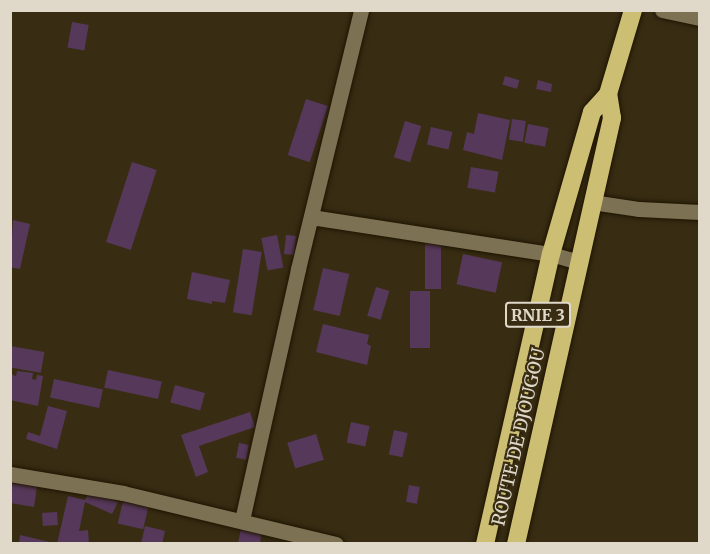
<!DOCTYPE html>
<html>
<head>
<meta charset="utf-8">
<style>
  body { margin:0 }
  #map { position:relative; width:710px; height:554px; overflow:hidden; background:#382d13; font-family:Merriweather,serif }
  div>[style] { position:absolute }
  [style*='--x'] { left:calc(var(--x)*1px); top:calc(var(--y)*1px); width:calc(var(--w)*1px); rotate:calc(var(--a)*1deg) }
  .building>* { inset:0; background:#56385b; transform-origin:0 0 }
  .roads { filter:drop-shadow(0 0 2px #1f1500) drop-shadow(0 0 2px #1f1500) }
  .minor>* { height:15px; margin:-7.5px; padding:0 7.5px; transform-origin:7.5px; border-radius:7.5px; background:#7d7154 }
  .highway>* { height:18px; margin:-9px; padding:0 9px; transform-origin:9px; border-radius:9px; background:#ccbe72 }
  span { translate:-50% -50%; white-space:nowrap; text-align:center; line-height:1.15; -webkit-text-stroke:4.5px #382d13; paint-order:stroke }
  .shield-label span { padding:2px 4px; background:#382d13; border:2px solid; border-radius:4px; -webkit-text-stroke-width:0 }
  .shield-label { font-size:16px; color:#e0d9ca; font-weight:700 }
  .street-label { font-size:18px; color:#e0d9ca }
  .frame { position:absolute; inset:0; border:12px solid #e0d9ca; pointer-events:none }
</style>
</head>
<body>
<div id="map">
  <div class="building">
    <div style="left:72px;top:22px;width:17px;height:26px;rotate:10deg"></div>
    <div style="left:505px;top:76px;width:15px;height:9px;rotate:16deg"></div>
    <div style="clip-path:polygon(538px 80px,552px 84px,551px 92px,536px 89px)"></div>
    <div style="left:306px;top:99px;width:23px;height:59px;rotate:18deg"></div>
    <div style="clip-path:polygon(478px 113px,510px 120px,502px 160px,463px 150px,467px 132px,474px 134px)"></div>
    <div style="left:512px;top:119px;width:14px;height:21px;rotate:8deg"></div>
    <div style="left:405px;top:121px;width:17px;height:38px;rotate:17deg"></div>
    <div style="left:528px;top:124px;width:21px;height:19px;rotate:11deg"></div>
    <div style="left:431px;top:127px;width:22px;height:18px;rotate:13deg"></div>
    <div style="left:132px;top:162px;width:26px;height:84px;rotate:18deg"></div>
    <div style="left:471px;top:167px;width:28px;height:21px;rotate:10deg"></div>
    <div style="clip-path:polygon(13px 220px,30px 224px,20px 269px,10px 267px)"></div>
    <div style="left:277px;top:235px;width:33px;height:16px;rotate:79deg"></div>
    <div style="left:286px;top:235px;width:10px;height:19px;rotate:6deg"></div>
    <div style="left:425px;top:240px;width:16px;height:49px"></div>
    <div style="left:243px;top:249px;width:19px;height:64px;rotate:9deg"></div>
    <div style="left:463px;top:254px;width:40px;height:31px;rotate:12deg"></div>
    <div style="left:323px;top:268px;width:27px;height:43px;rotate:13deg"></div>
    <div style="clip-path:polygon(192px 272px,230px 280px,225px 303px,212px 301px,212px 304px,187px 299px)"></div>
    <div style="left:376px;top:287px;width:14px;height:30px;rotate:17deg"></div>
    <div style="left:410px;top:291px;width:20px;height:57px"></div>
    <div style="clip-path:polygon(323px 324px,369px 335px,367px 344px,371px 346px,367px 365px,316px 352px)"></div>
    <div style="left:10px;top:346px;width:35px;height:21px;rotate:10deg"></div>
    <div style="left:108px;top:370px;width:55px;height:18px;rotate:12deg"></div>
    <div style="clip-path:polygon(17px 371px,33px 373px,32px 379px,36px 380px,37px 375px,43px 376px,38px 406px,10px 400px,10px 374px,16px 376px)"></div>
    <div style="left:54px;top:379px;width:50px;height:19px;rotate:12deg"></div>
    <div style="left:175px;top:385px;width:31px;height:18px;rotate:15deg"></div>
    <div style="clip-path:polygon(48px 406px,67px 411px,57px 449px,26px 439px,28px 432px,40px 436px)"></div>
    <div style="clip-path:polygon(250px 412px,255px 427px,199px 446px,208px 472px,196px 477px,181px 435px)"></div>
    <div style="left:351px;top:422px;width:19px;height:21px;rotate:12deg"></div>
    <div style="left:394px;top:430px;width:14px;height:25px;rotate:12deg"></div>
    <div style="left:316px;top:434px;width:27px;height:30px;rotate:73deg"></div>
    <div style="left:239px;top:443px;width:10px;height:15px;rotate:11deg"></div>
    <div style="clip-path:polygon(10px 476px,38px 480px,34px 507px,10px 503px)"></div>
    <div style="left:409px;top:485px;width:11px;height:17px;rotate:10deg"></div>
    <div style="clip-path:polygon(90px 490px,118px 502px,112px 514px,85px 502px,79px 531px,88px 530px,89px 544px,57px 544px,68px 496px,85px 500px)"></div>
    <div style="left:123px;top:501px;width:26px;height:23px;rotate:13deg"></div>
    <div style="left:57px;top:512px;width:13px;height:15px;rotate:86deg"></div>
    <div style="clip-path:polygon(242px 523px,262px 527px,260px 544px,238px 544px)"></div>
    <div style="clip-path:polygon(145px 526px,165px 531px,162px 544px,141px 544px)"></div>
    <div style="clip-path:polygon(20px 535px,54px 543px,54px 544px,19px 544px)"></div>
  </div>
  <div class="roads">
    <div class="minor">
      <div style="--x:662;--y:10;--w:39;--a:12"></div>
      <div style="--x:592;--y:202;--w:48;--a:8.5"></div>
      <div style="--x:639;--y:209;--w:61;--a:2.8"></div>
      <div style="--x:311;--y:217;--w:243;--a:8.8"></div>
      <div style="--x:551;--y:254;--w:29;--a:16"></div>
      <div style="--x:10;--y:474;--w:115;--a:9.5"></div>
      <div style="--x:123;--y:493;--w:219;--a:13.5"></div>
      <div style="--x:242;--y:520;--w:257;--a:-77.4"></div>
      <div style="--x:298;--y:269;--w:267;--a:-76.3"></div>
    </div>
    <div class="highway">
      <div style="--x:485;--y:544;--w:297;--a:-77.2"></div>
      <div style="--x:551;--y:254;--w:148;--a:-73.9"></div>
      <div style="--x:592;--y:112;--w:24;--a:-48"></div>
      <div style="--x:608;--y:94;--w:88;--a:-73.4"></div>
      <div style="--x:516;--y:544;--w:437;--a:-77.3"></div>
      <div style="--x:612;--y:118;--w:24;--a:-99"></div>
    </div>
  </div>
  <div class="shield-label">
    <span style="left:538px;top:315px">RNIE 3</span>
  </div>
  <div class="street-label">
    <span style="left:519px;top:437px;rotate:-77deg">ROUTE DE DJOUGOU</span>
  </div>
  <div class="frame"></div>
</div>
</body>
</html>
